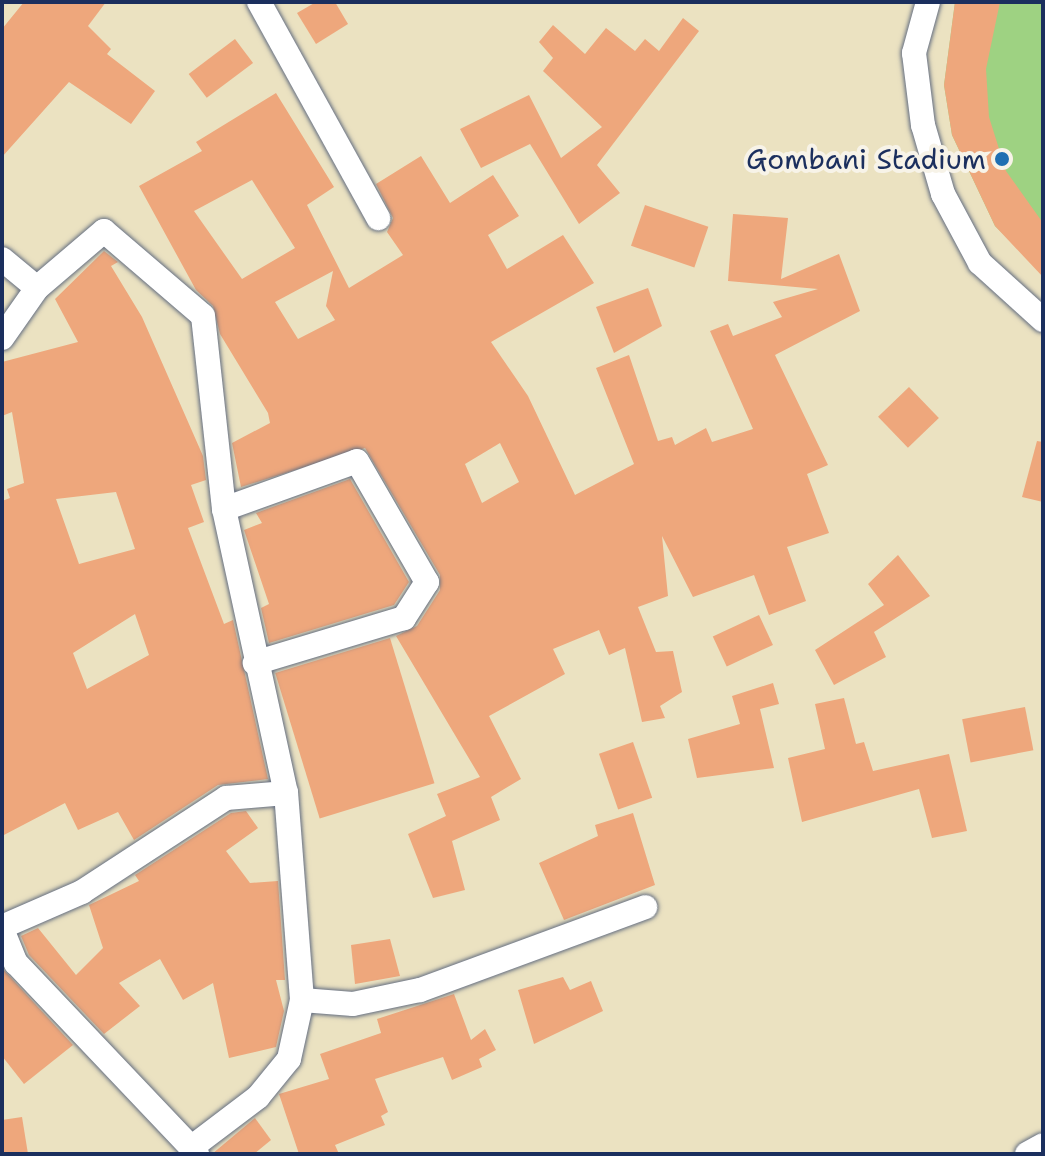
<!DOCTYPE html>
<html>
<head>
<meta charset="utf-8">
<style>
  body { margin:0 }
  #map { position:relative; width:1045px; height:1156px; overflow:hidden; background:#ebe2c1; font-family:"Shantell Sans",sans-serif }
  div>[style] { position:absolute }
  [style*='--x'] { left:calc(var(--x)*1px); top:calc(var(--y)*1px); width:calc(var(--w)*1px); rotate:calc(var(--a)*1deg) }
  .green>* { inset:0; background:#9ed282 }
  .building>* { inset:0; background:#eea77c; transform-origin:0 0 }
  .roads { filter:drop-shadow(0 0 2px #646e81) drop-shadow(0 0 2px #646e81) }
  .street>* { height:24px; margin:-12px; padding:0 12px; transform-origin:12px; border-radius:12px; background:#fff }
  .dots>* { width:22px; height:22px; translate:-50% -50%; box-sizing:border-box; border:4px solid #f7f3e8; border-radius:50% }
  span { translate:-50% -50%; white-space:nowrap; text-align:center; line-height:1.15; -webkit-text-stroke:8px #f7f3e8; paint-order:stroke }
  .poi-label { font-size:28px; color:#1b2f5e }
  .right { translate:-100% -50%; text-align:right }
  .frame { position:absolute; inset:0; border:4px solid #1b2f5e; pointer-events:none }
</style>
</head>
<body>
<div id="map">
  <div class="green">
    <div style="clip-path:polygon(955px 2px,1043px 2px,1043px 273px,995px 226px,952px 135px,944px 85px)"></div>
  </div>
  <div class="building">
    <div style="clip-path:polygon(24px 2px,106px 2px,88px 26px,111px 49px,107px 54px,155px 91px,131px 124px,69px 82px,2px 157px,2px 29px)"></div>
    <div style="clip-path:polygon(316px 2px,335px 2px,348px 24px,316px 44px,297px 13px)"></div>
    <div style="clip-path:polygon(955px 2px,1000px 2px,986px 69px,989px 117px,1006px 171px,1043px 223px,1043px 277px,995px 226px,952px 135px,944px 85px)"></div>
    <div style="clip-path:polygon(683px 18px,699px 31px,597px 165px,620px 193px,579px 224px,530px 144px,481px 168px,460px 129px,529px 95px,561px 158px,602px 127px,543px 71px,553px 58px,539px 42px,553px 25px,585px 54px,606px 28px,635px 51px,645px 39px,659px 51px)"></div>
    <div style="left:235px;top:39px;width:30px;height:58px;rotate:53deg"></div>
    <div style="clip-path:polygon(evenodd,276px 93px,334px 187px,307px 205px,349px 288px,403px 255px,387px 232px,393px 218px,376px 184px,421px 156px,450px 203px,493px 175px,519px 216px,488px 235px,507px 269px,563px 235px,594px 283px,491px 342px,528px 396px,575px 495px,634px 464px,596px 368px,629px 355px,658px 441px,672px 437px,675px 445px,706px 428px,712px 442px,753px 429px,710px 331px,728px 324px,733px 336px,782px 317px,773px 302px,818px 289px,728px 281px,733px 214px,788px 218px,781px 279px,839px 254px,860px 311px,775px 355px,828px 465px,807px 474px,829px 533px,787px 547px,806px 601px,769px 615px,754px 575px,693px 597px,662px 536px,668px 596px,638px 607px,656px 652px,673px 651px,682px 692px,660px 706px,665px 718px,642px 722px,625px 648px,609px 655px,599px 630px,553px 649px,565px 674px,489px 716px,521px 779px,491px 797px,500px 820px,452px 841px,465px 890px,433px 898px,408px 834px,446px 816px,437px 794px,480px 777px,396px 636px,417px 626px,440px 590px,440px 575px,365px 448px,241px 487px,232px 443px,270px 423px,268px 413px,220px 334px,213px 306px,196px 290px,139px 186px,202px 151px,196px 142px,276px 93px,252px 180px,295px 248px,242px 279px,194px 211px,252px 180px,276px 93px,333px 271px,326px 306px,335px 320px,298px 339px,275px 302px,333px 271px,276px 93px,500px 443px,519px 482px,482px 503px,465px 464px,500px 443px)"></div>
    <div style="left:645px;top:205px;width:67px;height:43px;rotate:19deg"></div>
    <div style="clip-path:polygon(evenodd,104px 251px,118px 262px,111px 266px,142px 317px,203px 456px,206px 480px,191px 485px,204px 522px,188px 528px,224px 624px,233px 620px,268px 779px,218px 785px,134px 840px,118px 812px,78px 830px,65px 803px,2px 836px,2px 501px,10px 498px,7px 489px,24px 483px,12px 412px,2px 416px,2px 362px,78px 342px,55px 299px,104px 251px,116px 492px,135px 549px,79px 564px,56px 499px,116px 492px,104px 251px,135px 614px,149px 655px,87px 689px,73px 653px,135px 614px)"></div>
    <div style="clip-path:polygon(648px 288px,662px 326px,614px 353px,596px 307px)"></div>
    <div style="left:909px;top:387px;width:43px;height:43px;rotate:46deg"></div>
    <div style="clip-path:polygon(1037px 441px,1043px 442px,1043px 502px,1022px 497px)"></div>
    <div style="clip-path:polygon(350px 479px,409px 582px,394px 605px,269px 643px,261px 608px,269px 604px,244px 530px,262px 523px,256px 513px)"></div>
    <div style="clip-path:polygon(898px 555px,930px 596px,874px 632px,886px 657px,834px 685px,815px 650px,884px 605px,868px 584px)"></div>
    <div style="left:759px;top:615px;width:33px;height:51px;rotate:65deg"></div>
    <div style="left:390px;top:638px;width:152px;height:120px;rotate:73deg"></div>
    <div style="clip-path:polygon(773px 683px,779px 704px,760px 709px,774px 768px,697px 778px,688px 739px,740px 724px,732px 696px)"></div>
    <div style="clip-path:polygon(844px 698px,856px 744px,864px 742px,873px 771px,949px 754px,967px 831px,932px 838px,919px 789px,802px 822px,788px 758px,825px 749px,815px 704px)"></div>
    <div style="left:1025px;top:707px;width:44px;height:64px;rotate:79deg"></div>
    <div style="left:633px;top:742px;width:59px;height:36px;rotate:71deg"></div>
    <div style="clip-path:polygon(246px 811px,258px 828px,226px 851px,250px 883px,278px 881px,285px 980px,276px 980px,284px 1011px,276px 1047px,229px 1058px,213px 983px,183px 1000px,160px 959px,119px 983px,140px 1006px,104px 1034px,29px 955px,21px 936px,38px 928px,76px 975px,103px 948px,89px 905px,139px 881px,135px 875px,231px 813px)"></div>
    <div style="clip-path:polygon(633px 813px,655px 885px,564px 920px,539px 863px,598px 836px,595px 825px)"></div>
    <div style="clip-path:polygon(390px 939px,400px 976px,355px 984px,351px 945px)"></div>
    <div style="clip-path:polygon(2px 968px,73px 1045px,24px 1084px,2px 1056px)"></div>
    <div style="clip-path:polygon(563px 977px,570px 990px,591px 981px,603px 1011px,534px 1044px,518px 990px)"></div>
    <div style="clip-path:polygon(454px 994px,471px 1040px,485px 1029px,496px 1050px,479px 1059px,482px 1067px,452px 1080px,443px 1057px,375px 1079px,388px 1112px,381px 1116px,385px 1125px,335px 1145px,339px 1154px,299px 1154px,279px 1094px,329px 1079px,320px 1054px,381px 1033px,377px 1019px)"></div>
    <div style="clip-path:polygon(22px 1117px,28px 1154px,2px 1154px,2px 1120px)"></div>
    <div style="clip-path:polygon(255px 1118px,271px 1140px,254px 1154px,212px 1154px)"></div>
  </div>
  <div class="roads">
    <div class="street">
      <div style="--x:259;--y:2;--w:247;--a:61.1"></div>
      <div style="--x:928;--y:2;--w:53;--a:105.4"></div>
      <div style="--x:914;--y:53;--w:73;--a:82.9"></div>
      <div style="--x:923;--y:125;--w:72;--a:73.8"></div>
      <div style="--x:943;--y:194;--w:78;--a:61.8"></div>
      <div style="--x:980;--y:263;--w:85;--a:42.1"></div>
      <div style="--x:2;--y:259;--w:45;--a:39.6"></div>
      <div style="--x:37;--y:288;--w:88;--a:-40.4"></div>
      <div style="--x:104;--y:231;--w:130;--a:40.6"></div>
      <div style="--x:203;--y:316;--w:194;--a:83.8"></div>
      <div style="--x:224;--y:509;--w:291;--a:77.7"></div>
      <div style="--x:286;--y:793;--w:60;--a:175.2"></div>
      <div style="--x:226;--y:798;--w:172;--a:146.9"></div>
      <div style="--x:82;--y:892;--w:87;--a:156.4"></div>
      <div style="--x:2;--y:338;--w:61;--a:-55"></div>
      <div style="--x:224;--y:509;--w:141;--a:-19.8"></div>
      <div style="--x:357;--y:461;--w:140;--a:60"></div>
      <div style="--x:427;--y:582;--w:43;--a:122.6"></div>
      <div style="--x:404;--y:618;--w:156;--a:163.2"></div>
      <div style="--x:2;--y:929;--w:37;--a:68"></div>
      <div style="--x:16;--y:963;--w:263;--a:46.5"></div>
      <div style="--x:302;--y:1000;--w:51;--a:4.5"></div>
      <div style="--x:353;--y:1004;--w:68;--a:-11.8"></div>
      <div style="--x:420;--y:990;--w:240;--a:-20.2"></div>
      <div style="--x:192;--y:1147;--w:83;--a:-37.1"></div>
      <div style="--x:258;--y:1097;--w:49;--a:-50.8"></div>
      <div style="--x:289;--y:1059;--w:60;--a:-77.6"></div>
      <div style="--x:302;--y:1000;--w:208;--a:-94.4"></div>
      <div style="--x:1027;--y:1154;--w:18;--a:-29"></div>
    </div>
  </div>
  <div class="dots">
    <div style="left:1002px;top:159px;background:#1f6fb2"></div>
  </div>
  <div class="poi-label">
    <span class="right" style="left:986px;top:159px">Gombani Stadium</span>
  </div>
  <div class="frame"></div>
</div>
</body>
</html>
